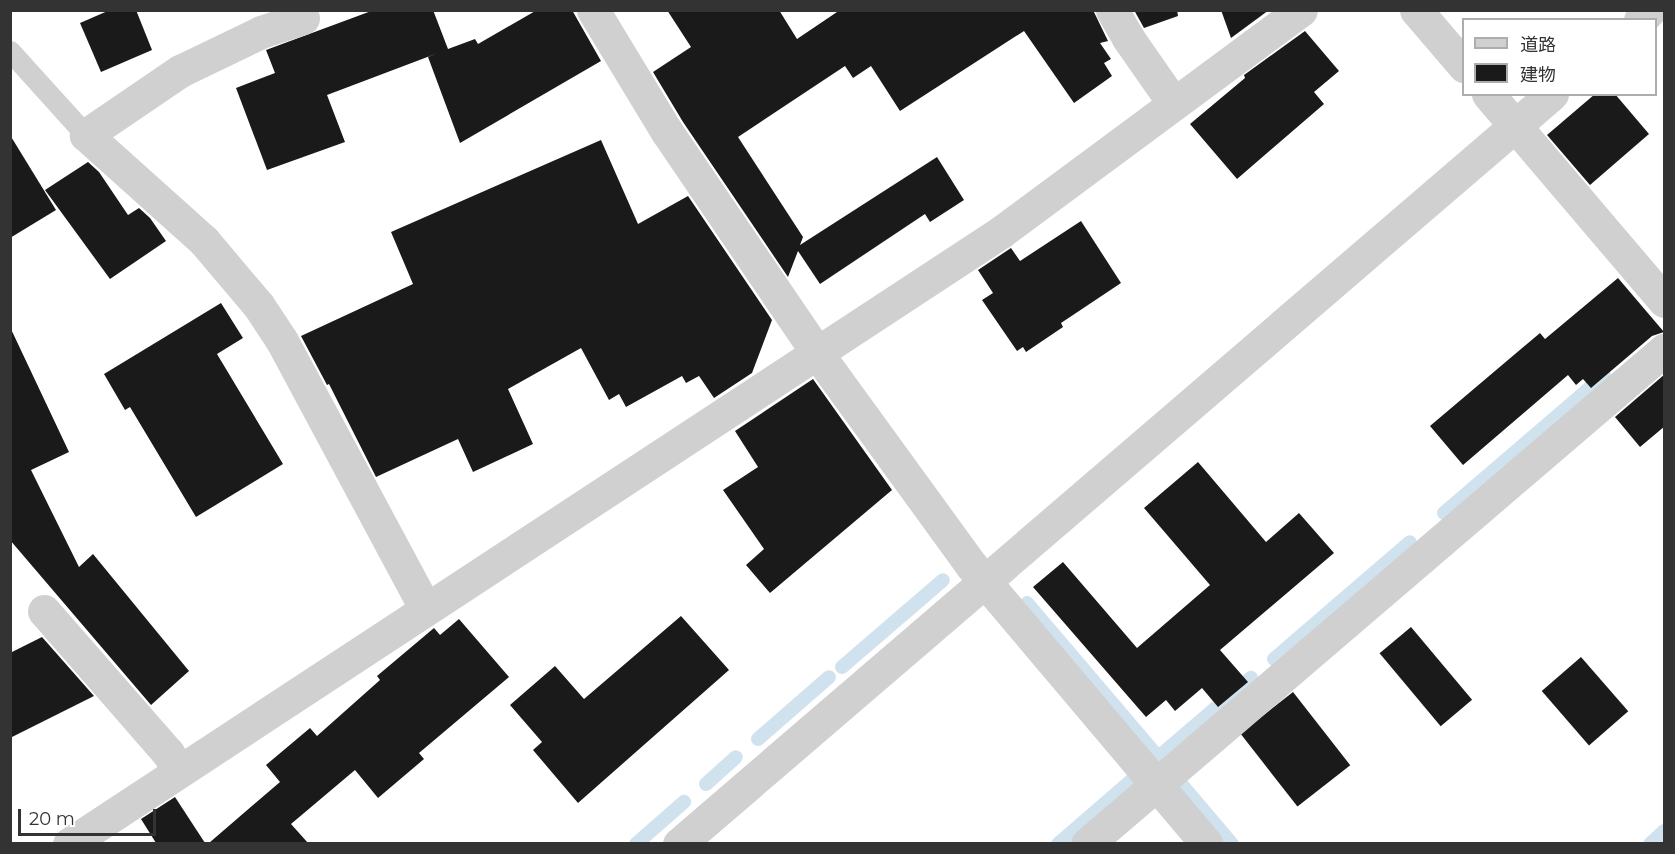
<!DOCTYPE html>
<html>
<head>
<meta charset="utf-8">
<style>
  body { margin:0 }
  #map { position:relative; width:1675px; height:854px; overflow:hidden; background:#fff; font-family:Montserrat,"Noto Sans JP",sans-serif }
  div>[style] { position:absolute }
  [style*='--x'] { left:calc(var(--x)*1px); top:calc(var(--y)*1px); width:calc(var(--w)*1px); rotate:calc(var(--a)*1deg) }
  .stream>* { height:14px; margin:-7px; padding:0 7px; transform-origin:7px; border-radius:7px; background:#cfe2ee }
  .building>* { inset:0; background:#1a1a1a; transform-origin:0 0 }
  .lane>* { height:21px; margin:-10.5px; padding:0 10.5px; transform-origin:10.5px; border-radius:10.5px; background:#d0d0d0 }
  .street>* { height:33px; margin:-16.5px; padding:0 16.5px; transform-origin:16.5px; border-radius:16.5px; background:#d0d0d0 }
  span { translate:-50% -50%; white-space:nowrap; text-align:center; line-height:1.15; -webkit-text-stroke:6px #fff; paint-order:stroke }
  .frame { position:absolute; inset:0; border:12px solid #333; pointer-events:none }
  .legend { position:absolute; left:1462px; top:18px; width:195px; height:78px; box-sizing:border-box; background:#fff; border:2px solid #adadad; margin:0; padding:8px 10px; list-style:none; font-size:18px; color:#333 }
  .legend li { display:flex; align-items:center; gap:12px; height:30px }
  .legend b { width:30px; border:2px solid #adadad }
  .scale { position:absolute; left:18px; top:809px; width:138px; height:27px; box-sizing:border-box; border:3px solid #333; border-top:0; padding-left:8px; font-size:18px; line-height:21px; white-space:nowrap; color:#333; -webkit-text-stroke:4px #fff; paint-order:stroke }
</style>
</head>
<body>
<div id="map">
  <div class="stream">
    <div style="--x:1444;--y:513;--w:211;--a:-40.6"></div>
    <div style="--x:1027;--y:603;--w:205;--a:49.6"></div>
    <div style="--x:1274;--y:659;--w:179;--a:-40.7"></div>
    <div style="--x:842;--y:667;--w:133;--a:-40.7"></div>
    <div style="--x:758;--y:739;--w:94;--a:-41.1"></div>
    <div style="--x:1156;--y:759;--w:125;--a:-40.5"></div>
    <div style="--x:706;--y:784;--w:40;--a:-42"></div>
    <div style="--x:1182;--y:785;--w:77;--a:49.7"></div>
    <div style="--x:636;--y:844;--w:64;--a:-41.2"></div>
    <div style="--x:1058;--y:844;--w:99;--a:-40.9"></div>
    <div style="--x:1650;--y:844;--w:19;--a:-43"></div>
  </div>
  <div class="building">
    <div style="clip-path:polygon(110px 10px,136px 10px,152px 50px,101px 72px,80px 23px)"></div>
    <div style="clip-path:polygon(374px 10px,433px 10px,448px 49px,475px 39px,478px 44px,537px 10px,572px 10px,601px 61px,460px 143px,428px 57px,438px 53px,327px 95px,345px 142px,267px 170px,236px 88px,275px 73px,266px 50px)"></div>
    <div style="clip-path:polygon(667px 10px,779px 10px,797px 39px,840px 10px,1093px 10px,1108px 41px,1100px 43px,1111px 59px,1104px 63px,1112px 76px,1074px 103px,1024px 31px,900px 111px,871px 66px,853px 78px,845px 66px,738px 137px,803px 237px,800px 245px,937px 157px,964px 200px,930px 222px,925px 214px,820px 284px,798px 251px,788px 277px,683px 122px,653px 72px,691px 47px)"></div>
    <div style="clip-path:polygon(1134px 10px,1177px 10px,1178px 16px,1144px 28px)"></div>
    <div style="clip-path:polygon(1221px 10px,1269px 10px,1231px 38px)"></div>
    <div style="clip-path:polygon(1305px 31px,1339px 71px,1314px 92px,1324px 104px,1237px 179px,1190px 124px,1245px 78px,1244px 75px)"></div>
    <div style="clip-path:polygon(1595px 94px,1615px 94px,1649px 134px,1590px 185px,1547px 135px)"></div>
    <div style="clip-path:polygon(10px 135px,56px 210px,10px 238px)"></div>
    <div style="clip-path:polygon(601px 140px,638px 224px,688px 196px,772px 320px,752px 373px,714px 398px,699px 376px,686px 383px,682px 376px,626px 407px,619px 394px,609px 400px,581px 348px,508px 389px,533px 444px,473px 472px,458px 439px,376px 477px,329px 384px,327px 385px,301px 336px,413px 284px,391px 232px)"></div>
    <div style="clip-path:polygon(88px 162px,99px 172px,128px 215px,139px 208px,150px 218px,166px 241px,110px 279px,45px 190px)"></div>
    <div style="clip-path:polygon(1081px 221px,1121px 283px,1061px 323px,1063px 327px,1026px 352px,1023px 347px,1017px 351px,982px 300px,993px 293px,978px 270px,1011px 248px,1020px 261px)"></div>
    <div style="clip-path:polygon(1618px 278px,1664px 332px,1652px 336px,1591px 388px,1583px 379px,1576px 385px,1568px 375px,1463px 465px,1430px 426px,1540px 333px,1545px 339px)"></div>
    <div style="clip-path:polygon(221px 303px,243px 338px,217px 354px,283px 464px,196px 517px,130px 407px,125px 410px,104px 374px)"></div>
    <div style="clip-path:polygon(10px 327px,69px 452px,31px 470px,79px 567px,93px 554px,189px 671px,151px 705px,10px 540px)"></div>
    <div style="clip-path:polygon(1665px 374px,1665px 426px,1640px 447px,1615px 417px)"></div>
    <div style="clip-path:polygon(813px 379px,892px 490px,770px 593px,746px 565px,764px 549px,723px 490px,758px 467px,735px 431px)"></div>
    <div style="clip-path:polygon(1198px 462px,1266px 542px,1299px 513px,1334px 553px,1220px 650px,1248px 682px,1218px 707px,1202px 688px,1175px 711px,1166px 700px,1146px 717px,1033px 587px,1063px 562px,1137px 648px,1210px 585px,1144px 508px)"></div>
    <div style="clip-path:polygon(681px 616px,729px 670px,578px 803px,533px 750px,542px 742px,510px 705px,555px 666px,584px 699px)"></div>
    <div style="clip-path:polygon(459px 619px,509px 677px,419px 753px,424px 759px,378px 798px,355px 770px,291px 824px,308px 843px,209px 843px,280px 782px,266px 765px,310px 728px,317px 736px,380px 680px,377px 676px,434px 628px,440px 635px)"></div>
    <div style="left:1411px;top:627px;width:95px;height:41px;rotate:50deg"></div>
    <div style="clip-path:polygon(42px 637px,94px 696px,10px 738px,10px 653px)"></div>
    <div style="left:1581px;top:657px;width:72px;height:52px;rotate:49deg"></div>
    <div style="left:1293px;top:692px;width:93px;height:67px;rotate:52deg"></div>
    <div style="clip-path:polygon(175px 797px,205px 843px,156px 843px,141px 819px)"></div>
  </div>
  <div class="lane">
    <div style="--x:10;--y:51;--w:113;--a:47.9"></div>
  </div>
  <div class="street">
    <div style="--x:593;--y:10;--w:143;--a:58.8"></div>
    <div style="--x:667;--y:132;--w:267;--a:55.8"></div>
    <div style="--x:817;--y:353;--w:262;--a:54"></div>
    <div style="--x:971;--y:565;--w:365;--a:49.8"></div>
    <div style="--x:1112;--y:10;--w:32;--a:60"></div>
    <div style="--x:1128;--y:38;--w:80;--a:55.1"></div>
    <div style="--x:1416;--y:10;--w:74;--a:49.4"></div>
    <div style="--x:303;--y:18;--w:44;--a:161.6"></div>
    <div style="--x:261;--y:32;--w:90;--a:154.3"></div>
    <div style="--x:180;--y:71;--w:114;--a:145.8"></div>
    <div style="--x:86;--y:135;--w:159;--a:41.9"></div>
    <div style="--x:204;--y:241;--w:85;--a:49.8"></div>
    <div style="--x:259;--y:306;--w:42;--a:56.7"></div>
    <div style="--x:282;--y:341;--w:304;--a:61.8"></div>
    <div style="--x:1640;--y:20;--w:14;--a:-45"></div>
    <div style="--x:1488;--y:94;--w:272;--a:49.6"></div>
    <div style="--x:44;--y:611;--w:189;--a:48.9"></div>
    <div style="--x:168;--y:753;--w:21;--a:59"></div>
    <div style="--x:69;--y:844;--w:1115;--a:-33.29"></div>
    <div style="--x:1001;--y:232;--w:373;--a:-36.5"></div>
    <div style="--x:679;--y:844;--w:1151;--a:-40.67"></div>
    <div style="--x:1087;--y:844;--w:760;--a:-40.57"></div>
  </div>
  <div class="frame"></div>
  <ul class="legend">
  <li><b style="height:8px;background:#d0d0d0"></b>道路</li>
  <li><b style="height:16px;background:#1a1a1a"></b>建物</li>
  </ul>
  <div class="scale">20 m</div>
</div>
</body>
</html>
